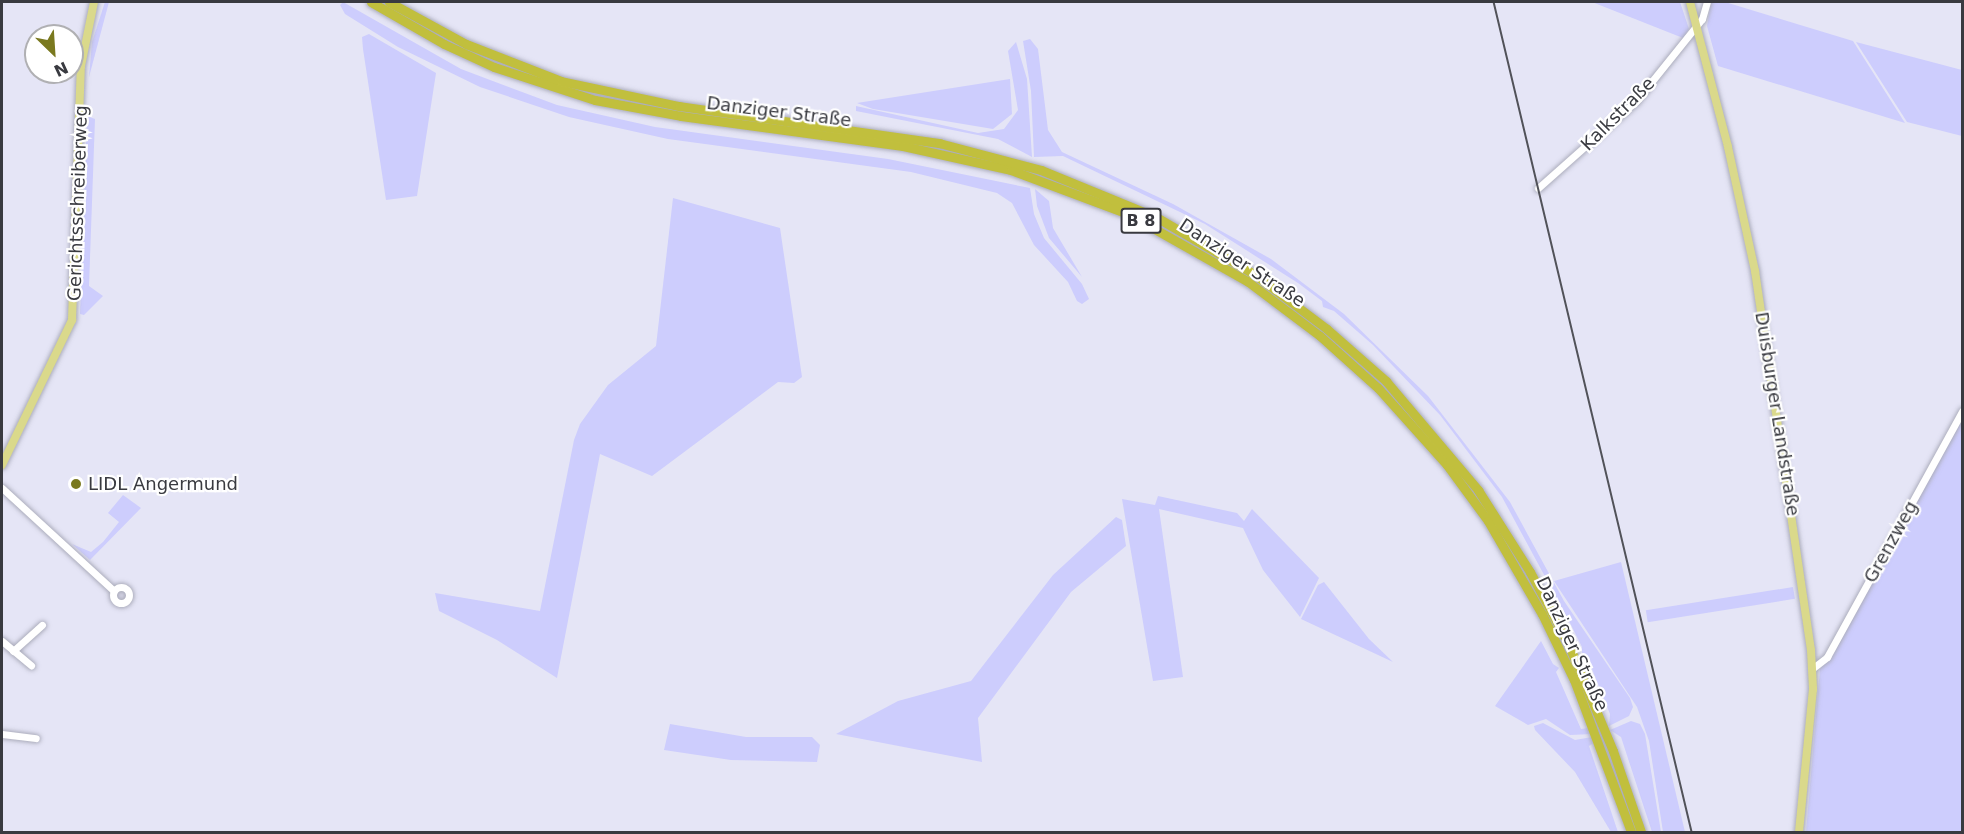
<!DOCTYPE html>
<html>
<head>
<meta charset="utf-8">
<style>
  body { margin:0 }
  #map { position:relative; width:1964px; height:834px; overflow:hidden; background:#e5e5f6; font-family:"DejaVu Sans",sans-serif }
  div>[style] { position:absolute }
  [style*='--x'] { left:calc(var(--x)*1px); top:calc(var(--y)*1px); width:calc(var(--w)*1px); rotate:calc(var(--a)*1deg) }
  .green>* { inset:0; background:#cdcdfd; transform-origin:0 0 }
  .roads { filter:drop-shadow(0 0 2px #acadbc) drop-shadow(0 0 2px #acadbc) }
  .minor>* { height:7px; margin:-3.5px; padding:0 3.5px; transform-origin:3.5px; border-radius:3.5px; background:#fff }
  .minor>.ring { margin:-3.5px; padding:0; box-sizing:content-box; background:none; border:7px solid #fff; border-radius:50% }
  .major>* { height:8px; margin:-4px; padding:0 4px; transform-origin:4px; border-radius:4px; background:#dad98b }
  .highway>* { height:9px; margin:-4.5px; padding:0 4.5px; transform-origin:4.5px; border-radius:4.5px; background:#c1bf3d }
  .tram>* { height:1.5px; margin:-0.75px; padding:0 0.75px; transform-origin:0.75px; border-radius:0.75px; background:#515259 }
  .dots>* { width:16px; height:16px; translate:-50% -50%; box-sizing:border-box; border:3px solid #fff; border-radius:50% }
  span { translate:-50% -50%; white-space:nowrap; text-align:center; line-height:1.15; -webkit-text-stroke:4.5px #fff; paint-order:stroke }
  .shield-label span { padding:2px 4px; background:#fff; border:2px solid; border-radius:4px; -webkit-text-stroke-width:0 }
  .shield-label { font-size:16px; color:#393a40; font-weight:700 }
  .street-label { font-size:18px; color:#393a40 }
  .poi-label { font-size:18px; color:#393a40 }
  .left { translate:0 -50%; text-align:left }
  .frame { position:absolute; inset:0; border:3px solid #393a40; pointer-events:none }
  .north { position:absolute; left:24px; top:24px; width:60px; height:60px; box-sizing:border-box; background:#fff; border:2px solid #b0b0b3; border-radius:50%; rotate:155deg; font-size:16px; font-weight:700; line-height:24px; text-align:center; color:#393a40 }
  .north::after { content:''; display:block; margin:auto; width:21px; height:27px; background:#7a791f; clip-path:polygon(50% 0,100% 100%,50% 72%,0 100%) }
</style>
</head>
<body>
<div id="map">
  <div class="green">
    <div style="clip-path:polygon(105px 2px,109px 2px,89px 77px,92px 42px)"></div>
    <div style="clip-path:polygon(343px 2px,461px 69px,557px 105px,655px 127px,888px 159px,1030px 188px,1034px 214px,1044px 238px,1082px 284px,1089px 299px,1082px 304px,1077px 301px,1068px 282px,1034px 245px,1012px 203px,997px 193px,911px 172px,668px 139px,569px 117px,480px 87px,398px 47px,345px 14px,340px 5px)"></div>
    <div style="clip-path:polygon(1592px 2px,1680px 2px,1689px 29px,1683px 38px)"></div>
    <div style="clip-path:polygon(1711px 2px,1725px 2px,1853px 41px,1905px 123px,1718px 66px,1707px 26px)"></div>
    <div style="clip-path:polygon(369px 34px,436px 73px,417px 196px,386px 200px,363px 49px,362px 37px)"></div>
    <div style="clip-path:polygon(1030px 39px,1038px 49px,1048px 130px,1062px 152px,1173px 204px,1271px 259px,1344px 314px,1428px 396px,1510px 502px,1564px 601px,1630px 698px,1633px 707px,1629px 716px,1609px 726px,1610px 714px,1588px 659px,1582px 659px,1582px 647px,1569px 621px,1502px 497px,1440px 415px,1373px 345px,1334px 311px,1323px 307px,1322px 301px,1298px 283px,1205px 224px,1063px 156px,1034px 157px,1031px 91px,1023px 41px)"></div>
    <div style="clip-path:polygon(1016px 42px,1027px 79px,1032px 157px,998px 139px,856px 111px,856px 106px,978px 133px,1004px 129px,1018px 110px,1008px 51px)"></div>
    <div style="clip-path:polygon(1856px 42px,1962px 70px,1962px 136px,1907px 122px)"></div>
    <div style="clip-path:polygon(1010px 79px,1012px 114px,993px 129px,873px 109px,857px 103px)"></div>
    <div style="clip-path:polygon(87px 116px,95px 119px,89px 286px,103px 296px,84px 315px,80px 314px)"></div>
    <div style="clip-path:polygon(1035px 189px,1049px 201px,1053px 228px,1082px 277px,1049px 238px,1037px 206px)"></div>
    <div style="clip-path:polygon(673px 198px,780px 228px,802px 377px,794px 383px,778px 382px,652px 476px,600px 454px,557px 678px,497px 640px,439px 611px,435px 593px,540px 611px,574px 440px,580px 424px,608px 385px,656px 346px)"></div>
    <div style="clip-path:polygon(1962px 412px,1962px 832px,1806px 832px,1820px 669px)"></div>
    <div style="clip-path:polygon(123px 495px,141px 508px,90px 560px,72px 544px,91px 552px,103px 542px,119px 522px,108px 513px)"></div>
    <div style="clip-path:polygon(1158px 496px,1237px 513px,1244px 521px,1252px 509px,1319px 578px,1300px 617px,1263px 570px,1243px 528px,1159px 509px,1183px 677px,1153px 681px,1122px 499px,1155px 505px)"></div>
    <div style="clip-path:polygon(1116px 517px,1122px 520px,1126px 546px,1071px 592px,978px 718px,982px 762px,836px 734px,898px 701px,971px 681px,1053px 575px)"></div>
    <div style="clip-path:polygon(1621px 562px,1685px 832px,1663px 832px,1649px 741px,1637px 707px,1554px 581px)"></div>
    <div style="clip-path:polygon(1324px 582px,1369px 639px,1393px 662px,1301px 619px,1318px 585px)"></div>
    <div style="left:1793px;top:587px;width:12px;height:149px;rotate:81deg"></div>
    <div style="clip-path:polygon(1541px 641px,1553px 664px,1559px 668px,1556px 672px,1581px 729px,1589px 728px,1592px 734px,1570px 735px,1546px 719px,1528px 725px,1495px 706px)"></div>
    <div style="clip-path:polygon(1631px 721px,1640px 724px,1645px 734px,1661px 832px,1652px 832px,1621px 737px,1610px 730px)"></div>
    <div style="clip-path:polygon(1543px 723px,1575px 740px,1592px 737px,1595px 742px,1589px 746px,1618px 832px,1611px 832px,1575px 772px,1535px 730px,1534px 726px)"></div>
    <div style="clip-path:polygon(670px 724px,746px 737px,812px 737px,820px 745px,817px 762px,731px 760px,664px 750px)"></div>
  </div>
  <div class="roads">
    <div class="minor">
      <div style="--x:1538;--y:188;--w:131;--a:-41.6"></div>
      <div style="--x:1636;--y:101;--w:105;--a:-51.2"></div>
      <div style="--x:1702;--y:19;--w:18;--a:-74"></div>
      <div style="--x:2;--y:488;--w:152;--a:42.6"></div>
      <div class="ring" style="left:113px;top:587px;width:9px;height:9px"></div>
      <div style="--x:2;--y:641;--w:38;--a:40"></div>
      <div style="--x:13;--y:651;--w:39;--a:-42"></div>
      <div style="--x:1813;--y:668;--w:18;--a:-38"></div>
      <div style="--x:1827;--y:657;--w:281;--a:-61.2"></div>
      <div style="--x:2;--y:734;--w:34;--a:7"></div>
    </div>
    <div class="major">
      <div style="--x:1690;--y:2;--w:150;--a:75.3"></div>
      <div style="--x:1728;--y:147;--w:127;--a:77.7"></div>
      <div style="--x:1755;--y:271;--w:383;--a:81.6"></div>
      <div style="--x:1811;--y:650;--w:39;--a:87"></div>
      <div style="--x:1813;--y:689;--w:144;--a:95.6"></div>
      <div style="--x:2;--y:465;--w:161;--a:-64.2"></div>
      <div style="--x:72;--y:320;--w:254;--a:-88"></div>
      <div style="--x:81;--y:66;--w:65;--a:-78.5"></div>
    </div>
    <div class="highway">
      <div style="--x:371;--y:2;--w:84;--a:29.9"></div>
      <div style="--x:444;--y:44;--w:55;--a:24.7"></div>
      <div style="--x:494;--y:67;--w:106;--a:18.1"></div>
      <div style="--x:595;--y:100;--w:87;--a:10.5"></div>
      <div style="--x:681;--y:116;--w:224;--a:7.7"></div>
      <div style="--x:903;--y:146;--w:111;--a:12.5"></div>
      <div style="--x:1011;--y:170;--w:125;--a:20.6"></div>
      <div style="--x:1128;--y:214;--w:137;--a:29.4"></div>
      <div style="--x:1247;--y:281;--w:91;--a:37"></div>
      <div style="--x:1320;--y:336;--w:78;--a:41.9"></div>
      <div style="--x:1378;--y:388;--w:103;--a:48.1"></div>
      <div style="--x:1447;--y:465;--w:69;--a:53.8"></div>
      <div style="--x:1488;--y:521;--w:108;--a:59.9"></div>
      <div style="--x:1542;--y:614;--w:73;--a:64.1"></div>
      <div style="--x:1574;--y:680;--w:162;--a:69.4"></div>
      <div style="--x:389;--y:2;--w:88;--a:28.6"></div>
      <div style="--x:466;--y:44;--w:102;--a:21.3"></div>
      <div style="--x:561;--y:81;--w:121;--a:12"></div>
      <div style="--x:679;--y:106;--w:263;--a:8.1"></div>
      <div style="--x:939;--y:143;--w:106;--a:14.8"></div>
      <div style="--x:1041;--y:170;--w:124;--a:22.2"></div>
      <div style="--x:1156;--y:217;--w:113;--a:30.2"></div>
      <div style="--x:1254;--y:274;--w:91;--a:37"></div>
      <div style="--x:1327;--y:329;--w:79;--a:41.4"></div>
      <div style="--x:1386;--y:381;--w:143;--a:49.8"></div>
      <div style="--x:1478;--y:490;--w:97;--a:57.6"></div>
      <div style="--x:1530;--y:572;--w:78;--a:61.8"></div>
      <div style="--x:1567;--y:641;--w:119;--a:67.3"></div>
      <div style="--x:1613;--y:751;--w:86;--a:70.9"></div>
    </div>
  </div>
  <div class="tram">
    <div style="--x:1494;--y:2;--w:853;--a:76.58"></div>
  </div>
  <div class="dots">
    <div style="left:76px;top:484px;background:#7a791f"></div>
  </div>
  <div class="shield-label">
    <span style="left:1141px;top:221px">B 8</span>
  </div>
  <div class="street-label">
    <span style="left:779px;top:112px;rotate:7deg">Danziger Straße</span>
    <span style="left:1618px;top:114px;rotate:-45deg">Kalkstraße</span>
    <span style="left:78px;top:203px;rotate:-88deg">Gerichtsschreiberweg</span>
    <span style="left:1242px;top:263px;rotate:33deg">Danziger Straße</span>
    <span style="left:1777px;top:414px;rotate:81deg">Duisburger Landstraße</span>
    <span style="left:1891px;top:542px;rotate:-61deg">Grenzweg</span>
    <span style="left:1572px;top:644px;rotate:65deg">Danziger Straße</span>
  </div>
  <div class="poi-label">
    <span class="left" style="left:88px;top:484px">LIDL Angermund</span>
  </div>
  <div class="frame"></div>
  <div class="north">N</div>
</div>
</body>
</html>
